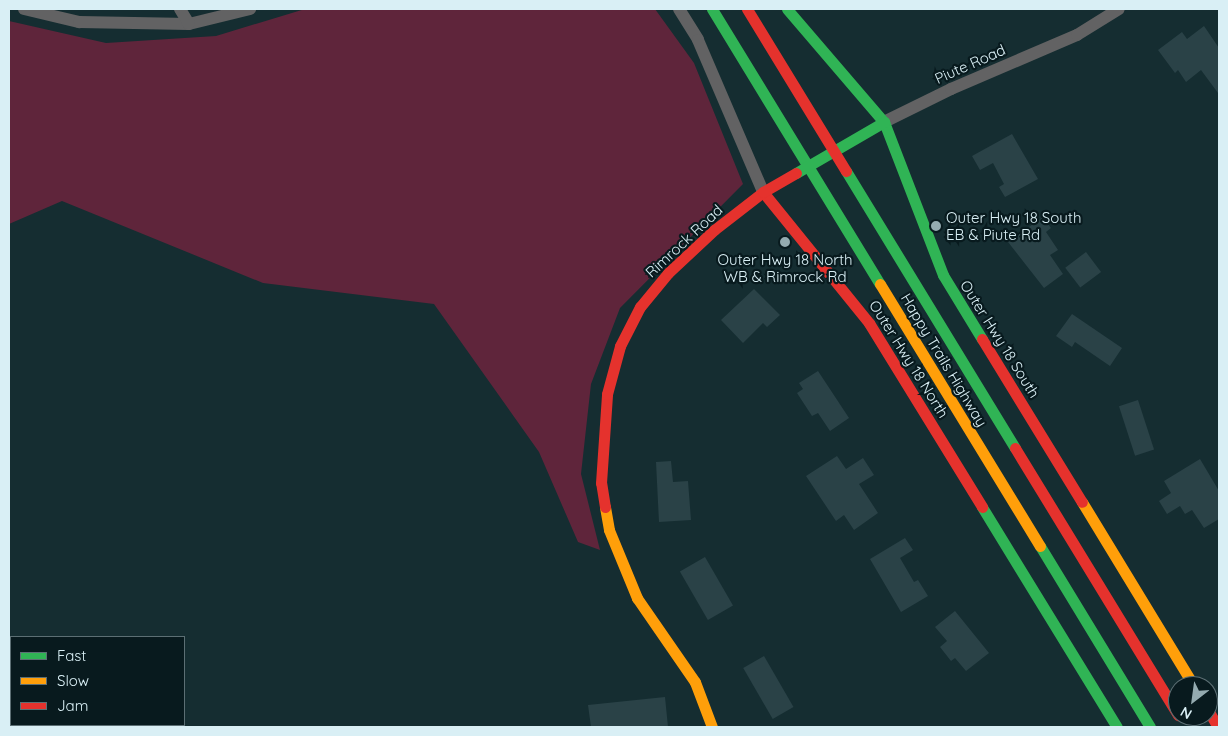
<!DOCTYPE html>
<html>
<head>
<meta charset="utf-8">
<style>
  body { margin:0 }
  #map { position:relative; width:1228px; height:736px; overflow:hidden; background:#152d31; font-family:Quicksand,sans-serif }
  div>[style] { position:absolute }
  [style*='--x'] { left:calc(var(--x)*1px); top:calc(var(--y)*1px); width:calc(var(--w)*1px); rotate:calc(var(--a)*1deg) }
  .green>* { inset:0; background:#5f253b }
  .building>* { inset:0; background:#2a4247; transform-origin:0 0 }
  .street>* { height:12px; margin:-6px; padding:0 6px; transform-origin:6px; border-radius:6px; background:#626263 }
  .fast>* { height:11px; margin:-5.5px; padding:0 5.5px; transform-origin:5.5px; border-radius:5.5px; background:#30b455 }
  .slow>* { height:11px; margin:-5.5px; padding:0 5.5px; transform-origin:5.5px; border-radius:5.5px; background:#ff9f0a }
  .jam>* { height:11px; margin:-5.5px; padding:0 5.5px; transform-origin:5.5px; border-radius:5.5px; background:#e5322d }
  .dots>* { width:14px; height:14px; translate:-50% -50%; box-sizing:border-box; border:2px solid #081a1e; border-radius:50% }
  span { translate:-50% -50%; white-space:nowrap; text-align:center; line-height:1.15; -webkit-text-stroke:4.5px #081a1e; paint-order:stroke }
  .street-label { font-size:15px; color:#d9eff5 }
  .poi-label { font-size:15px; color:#d9eff5 }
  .left { translate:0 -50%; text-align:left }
  .frame { position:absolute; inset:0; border:10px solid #d9eff5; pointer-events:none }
  .legend { position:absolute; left:10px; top:636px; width:175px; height:90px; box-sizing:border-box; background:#081a1e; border:1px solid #5c6f74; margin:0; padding:6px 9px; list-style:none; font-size:15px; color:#d9eff5 }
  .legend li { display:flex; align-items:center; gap:10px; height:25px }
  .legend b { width:25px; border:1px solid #5c6f74 }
  .north { position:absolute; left:1168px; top:676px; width:50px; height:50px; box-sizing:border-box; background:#081a1e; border:1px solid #5c6f74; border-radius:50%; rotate:210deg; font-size:14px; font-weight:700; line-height:20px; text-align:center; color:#d9eff5 }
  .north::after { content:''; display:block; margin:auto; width:18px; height:22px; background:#94abb0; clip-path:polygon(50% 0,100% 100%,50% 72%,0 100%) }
</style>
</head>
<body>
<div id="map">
  <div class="green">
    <div style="clip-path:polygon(305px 9px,655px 9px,694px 63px,743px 184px,620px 308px,591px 384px,581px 474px,600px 550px,578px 542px,539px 452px,434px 304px,263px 283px,62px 201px,9px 224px,9px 21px,106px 43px,216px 36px)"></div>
  </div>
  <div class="building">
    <div style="clip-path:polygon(1204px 26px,1219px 48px,1218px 93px,1201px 70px,1186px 82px,1178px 70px,1175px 73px,1158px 50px,1182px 32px,1187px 39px)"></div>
    <div style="clip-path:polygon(1012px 134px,1038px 179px,1005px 197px,999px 187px,1004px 184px,993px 163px,980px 170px,972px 156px)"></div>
    <div style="clip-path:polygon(1043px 217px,1051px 228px,1046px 232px,1058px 250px,1050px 255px,1063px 274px,1044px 288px,1008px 242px)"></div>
    <div style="left:1086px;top:252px;width:25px;height:26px;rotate:53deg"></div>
    <div style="clip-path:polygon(754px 289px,780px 315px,767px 327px,763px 323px,743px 343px,721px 320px)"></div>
    <div style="clip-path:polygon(1072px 314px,1122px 348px,1110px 366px,1075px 342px,1072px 347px,1056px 336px)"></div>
    <div style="clip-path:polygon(818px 371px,849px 418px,830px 431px,818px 413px,812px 416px,797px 393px,803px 389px,799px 383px)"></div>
    <div style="left:1138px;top:400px;width:52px;height:20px;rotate:72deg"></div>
    <div style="clip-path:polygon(837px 456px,846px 469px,863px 458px,874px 475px,859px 484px,878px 513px,854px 530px,844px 515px,836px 521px,806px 476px)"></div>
    <div style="clip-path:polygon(1200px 459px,1219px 491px,1219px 519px,1204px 528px,1192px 510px,1185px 514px,1180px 506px,1167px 514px,1159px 501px,1171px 493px,1164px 481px)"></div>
    <div style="clip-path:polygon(671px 461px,673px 482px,688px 481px,691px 520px,659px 522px,656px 462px)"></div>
    <div style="clip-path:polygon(905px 538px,913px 550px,900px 558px,914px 582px,918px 580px,928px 596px,901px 612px,870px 559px)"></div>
    <div style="left:705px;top:557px;width:56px;height:29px;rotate:60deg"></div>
    <div style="clip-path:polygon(955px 611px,989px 653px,966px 671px,955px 658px,951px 661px,940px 647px,947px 641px,935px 627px)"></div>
    <div style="left:764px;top:656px;width:59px;height:24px;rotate:60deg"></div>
    <div style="clip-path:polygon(665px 697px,668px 727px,591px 727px,588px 705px)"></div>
  </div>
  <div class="street">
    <div style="--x:24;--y:9;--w:57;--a:13.3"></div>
    <div style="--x:79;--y:22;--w:110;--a:1"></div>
    <div style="--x:189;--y:24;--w:63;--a:-13.8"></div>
    <div style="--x:180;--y:9;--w:17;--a:59"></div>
    <div style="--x:679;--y:9;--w:36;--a:58"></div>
    <div style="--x:698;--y:40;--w:165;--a:66.8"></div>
    <div style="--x:884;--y:122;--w:75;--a:-26.2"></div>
    <div style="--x:951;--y:89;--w:137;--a:-23.2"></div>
    <div style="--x:1077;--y:35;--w:49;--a:-31.8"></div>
  </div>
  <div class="fast">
    <div style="--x:712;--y:9;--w:322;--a:58.6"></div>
    <div style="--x:787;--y:9;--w:149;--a:49.4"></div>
    <div style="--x:884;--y:122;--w:164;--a:68.9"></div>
    <div style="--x:943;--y:275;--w:75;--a:58.6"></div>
    <div style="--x:846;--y:171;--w:324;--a:58.6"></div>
    <div style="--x:796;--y:173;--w:102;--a:-30.1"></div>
    <div style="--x:982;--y:507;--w:258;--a:58.5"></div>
    <div style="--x:1040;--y:546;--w:212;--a:58.7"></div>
  </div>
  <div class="slow">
    <div style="--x:880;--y:284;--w:307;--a:58.6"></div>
    <div style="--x:1082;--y:502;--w:215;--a:58.7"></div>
    <div style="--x:605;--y:507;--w:23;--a:80"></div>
    <div style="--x:609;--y:530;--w:74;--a:67.6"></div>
    <div style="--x:637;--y:598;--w:102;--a:55.4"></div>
    <div style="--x:695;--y:682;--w:48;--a:69.3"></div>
  </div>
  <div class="jam">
    <div style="--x:747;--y:9;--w:190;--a:58.6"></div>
    <div style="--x:763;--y:192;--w:169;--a:51"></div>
    <div style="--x:869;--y:323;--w:216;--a:58.4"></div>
    <div style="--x:982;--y:339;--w:191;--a:58.5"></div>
    <div style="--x:1015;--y:448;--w:313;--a:58.6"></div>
    <div style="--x:605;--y:507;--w:24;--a:-99"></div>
    <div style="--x:601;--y:483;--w:89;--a:-86.1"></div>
    <div style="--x:607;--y:394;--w:50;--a:-74.8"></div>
    <div style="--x:620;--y:346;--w:44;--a:-62.9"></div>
    <div style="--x:640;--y:307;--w:44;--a:-50.5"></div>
    <div style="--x:668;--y:273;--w:63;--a:-43.1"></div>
    <div style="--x:714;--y:230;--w:62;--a:-37.8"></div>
    <div style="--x:763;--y:192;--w:38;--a:-30"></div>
    <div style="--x:1208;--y:710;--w:20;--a:60"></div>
  </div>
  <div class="dots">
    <div style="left:936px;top:226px;background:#94abb0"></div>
    <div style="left:785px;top:242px;background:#94abb0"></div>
  </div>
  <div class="street-label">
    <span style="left:970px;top:64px;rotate:-24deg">Piute Road</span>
    <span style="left:684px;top:241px;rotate:-43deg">Rimrock Road</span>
    <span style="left:1000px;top:339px;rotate:58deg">Outer Hwy 18 South</span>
    <span style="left:909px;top:359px;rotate:58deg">Outer Hwy 18 North</span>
    <span style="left:944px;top:360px;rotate:59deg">Happy Trails Highway</span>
  </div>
  <div class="poi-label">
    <span class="left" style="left:946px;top:226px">Outer Hwy 18 South<br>EB &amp; Piute Rd</span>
    <span style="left:785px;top:268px">Outer Hwy 18 North<br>WB &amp; Rimrock Rd</span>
  </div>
  <div class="frame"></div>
  <ul class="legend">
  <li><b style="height:6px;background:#30b455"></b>Fast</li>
  <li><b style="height:6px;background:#ff9f0a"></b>Slow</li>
  <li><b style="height:6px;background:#e5322d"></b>Jam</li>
  </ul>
  <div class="north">N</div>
</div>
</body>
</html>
